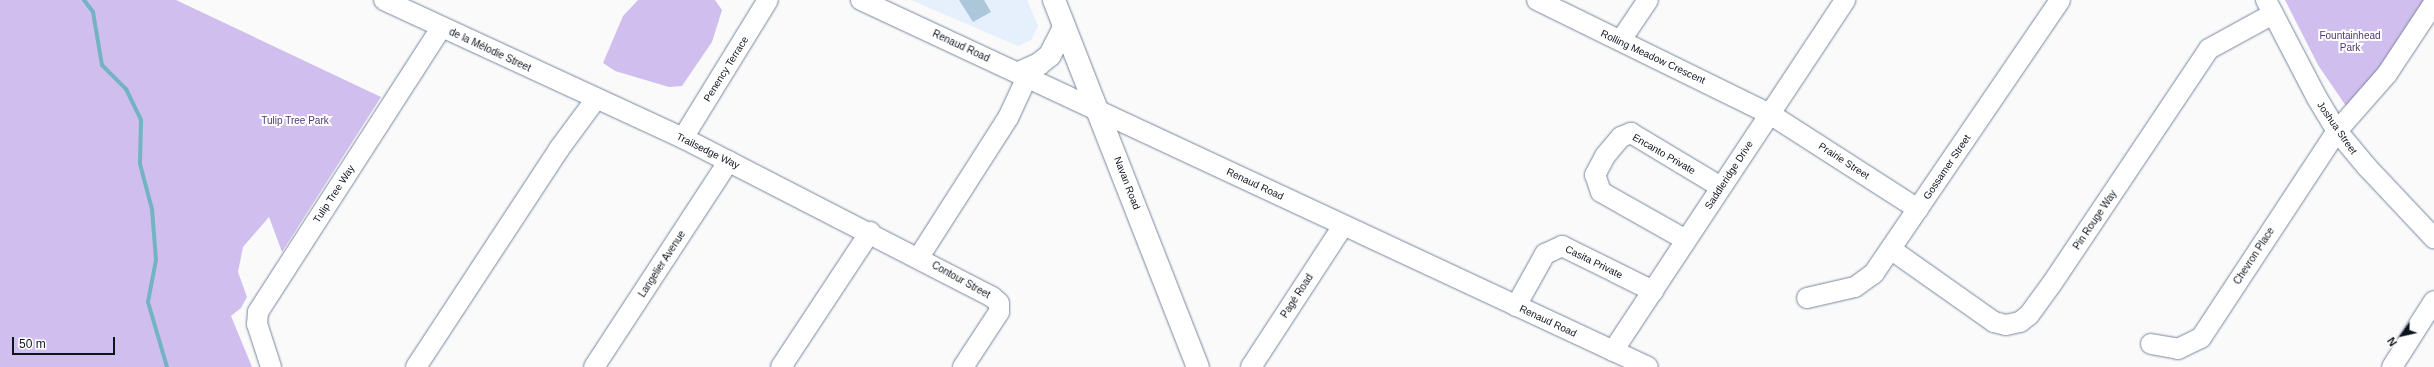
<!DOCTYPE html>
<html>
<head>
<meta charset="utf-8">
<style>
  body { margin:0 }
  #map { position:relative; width:2434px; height:367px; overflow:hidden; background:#fafafa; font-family:Helvetica,sans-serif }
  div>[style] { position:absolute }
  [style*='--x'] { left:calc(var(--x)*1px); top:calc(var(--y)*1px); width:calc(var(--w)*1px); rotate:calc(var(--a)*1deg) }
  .built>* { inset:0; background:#e6effc }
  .green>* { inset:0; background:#d0bfee }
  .stream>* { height:4px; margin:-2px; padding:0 2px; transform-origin:2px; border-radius:2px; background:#73b3c3 }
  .building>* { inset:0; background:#abc7d9 }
  .roads { filter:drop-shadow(0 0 1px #78879e) drop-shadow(0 0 1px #78879e) }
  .minor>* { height:20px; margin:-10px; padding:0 10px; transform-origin:10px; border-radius:10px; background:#fff }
  .major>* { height:22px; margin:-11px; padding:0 11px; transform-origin:11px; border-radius:11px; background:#fff }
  span { translate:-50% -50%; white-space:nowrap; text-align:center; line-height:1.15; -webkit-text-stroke:4px #fff; paint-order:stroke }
  .park-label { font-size:10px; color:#4f3772 }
  .street-label { font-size:10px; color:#0e141d }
  .north { position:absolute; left:2382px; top:315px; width:40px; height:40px; -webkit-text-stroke:3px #fff; paint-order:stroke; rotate:236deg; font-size:11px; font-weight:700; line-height:16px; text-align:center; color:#0e141d }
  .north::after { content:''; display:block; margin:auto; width:14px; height:18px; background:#0e141d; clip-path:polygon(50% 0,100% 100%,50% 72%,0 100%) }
  .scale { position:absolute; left:12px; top:337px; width:103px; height:18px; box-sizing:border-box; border:2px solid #0e141d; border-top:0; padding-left:5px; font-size:12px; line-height:14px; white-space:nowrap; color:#0e141d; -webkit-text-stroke:3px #fff; paint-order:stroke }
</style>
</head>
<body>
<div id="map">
  <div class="built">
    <div style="clip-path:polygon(911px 0,1027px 0,1038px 26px,1031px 40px,1018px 46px)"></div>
  </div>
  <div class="green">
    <div style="clip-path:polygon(0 0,176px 0,381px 97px,282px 252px,269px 217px,243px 247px,238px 272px,247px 297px,241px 308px,231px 316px,252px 367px,0 367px)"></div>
    <div style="clip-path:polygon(638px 0,715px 0,722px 10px,712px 42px,682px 86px,669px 87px,615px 71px,603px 63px,623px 16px)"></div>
    <div style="clip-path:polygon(2285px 0,2427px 0,2357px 100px,2346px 106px,2318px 65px)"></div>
  </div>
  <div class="stream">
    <div style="--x:84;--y:0;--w:15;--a:53"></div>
    <div style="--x:93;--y:12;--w:54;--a:80.4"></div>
    <div style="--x:102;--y:65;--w:34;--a:45"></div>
    <div style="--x:126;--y:89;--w:34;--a:64"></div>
    <div style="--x:141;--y:120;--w:44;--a:91.3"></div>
    <div style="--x:140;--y:164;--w:47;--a:75.1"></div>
    <div style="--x:152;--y:209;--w:51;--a:85.5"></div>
    <div style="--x:156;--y:260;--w:43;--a:100.8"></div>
    <div style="--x:148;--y:302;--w:68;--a:73.7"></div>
  </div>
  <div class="building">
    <div style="clip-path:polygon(959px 0,984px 0,991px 12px,973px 22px)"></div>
  </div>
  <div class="roads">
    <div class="minor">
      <div style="--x:384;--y:0;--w:329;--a:24.8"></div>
      <div style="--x:683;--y:138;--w:348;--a:27.2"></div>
      <div style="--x:992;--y:297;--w:9;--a:41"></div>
      <div style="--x:999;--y:303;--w:9;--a:90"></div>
      <div style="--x:999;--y:312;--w:66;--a:123.2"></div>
      <div style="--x:861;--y:0;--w:868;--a:25"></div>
      <div style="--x:1537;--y:0;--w:259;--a:26.1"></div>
      <div style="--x:1770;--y:114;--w:176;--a:32.7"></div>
      <div style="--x:2266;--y:0;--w:110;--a:62.5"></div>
      <div style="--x:2317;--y:98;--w:39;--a:59"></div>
      <div style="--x:2337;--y:131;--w:47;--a:50.2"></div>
      <div style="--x:2367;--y:167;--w:98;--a:46.7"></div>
      <div style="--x:1621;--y:40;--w:48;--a:-56"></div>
      <div style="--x:683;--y:138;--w:162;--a:-58.4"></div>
      <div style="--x:1686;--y:240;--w:98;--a:-150.5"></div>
      <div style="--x:1601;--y:192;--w:18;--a:-109"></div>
      <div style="--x:1595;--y:175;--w:21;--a:-62"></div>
      <div style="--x:1605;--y:156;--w:25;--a:-50"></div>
      <div style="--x:1621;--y:137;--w:11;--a:-22"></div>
      <div style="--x:1631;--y:133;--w:105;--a:31"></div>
      <div style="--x:1892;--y:250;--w:125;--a:35.2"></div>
      <div style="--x:1994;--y:322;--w:12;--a:14"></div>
      <div style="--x:2006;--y:325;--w:14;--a:-12"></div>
      <div style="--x:2020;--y:322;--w:11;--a:-38"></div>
      <div style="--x:2029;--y:315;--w:37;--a:-54"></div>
      <div style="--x:2051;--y:285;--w:284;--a:-56.2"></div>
      <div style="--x:2209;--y:49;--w:73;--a:-28.7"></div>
      <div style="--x:919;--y:257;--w:165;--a:-57.4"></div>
      <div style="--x:1008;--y:118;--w:45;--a:-65.1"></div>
      <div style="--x:1807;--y:298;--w:49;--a:-12.9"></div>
      <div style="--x:1855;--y:287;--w:24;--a:-36"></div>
      <div style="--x:1874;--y:273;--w:330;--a:-55.7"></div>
      <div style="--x:1516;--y:306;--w:60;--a:-60.9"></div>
      <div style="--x:1545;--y:254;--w:19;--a:-25"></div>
      <div style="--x:1562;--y:246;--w:102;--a:26.3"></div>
      <div style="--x:2151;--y:344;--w:27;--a:10"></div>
      <div style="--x:2178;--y:349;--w:25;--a:-26"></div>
      <div style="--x:2201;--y:338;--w:248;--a:-56.7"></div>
      <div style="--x:2337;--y:131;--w:76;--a:-48.7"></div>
      <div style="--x:2387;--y:74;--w:85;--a:-56.5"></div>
      <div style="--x:1613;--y:351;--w:421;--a:-56.5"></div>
      <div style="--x:271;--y:367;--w:45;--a:-108"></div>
      <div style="--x:257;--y:324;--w:12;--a:-85"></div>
      <div style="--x:258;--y:312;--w:338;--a:-57.2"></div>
      <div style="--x:416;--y:367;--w:261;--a:-56.7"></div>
      <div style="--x:559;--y:149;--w:62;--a:-53.5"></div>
      <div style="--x:594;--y:367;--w:246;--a:-56.8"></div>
      <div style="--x:781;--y:367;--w:162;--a:-56.6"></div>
      <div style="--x:1251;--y:367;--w:168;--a:-56.9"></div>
      <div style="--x:2392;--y:367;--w:78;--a:-57.5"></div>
    </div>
    <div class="major">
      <div style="--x:1054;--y:0;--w:394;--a:68.6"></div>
      <div style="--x:1019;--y:73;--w:22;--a:-24"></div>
      <div style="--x:1039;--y:64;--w:14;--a:-39"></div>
      <div style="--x:1050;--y:55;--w:31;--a:-63"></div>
    </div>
  </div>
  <div class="park-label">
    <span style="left:2350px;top:41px">Fountainhead<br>Park</span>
    <span style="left:295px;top:121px">Tulip Tree Park</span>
  </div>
  <div class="street-label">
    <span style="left:961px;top:46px;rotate:25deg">Renaud Road</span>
    <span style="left:490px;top:50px;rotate:25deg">de la Mélodie Street</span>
    <span style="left:1653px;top:57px;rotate:25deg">Rolling Meadow Crescent</span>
    <span style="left:726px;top:69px;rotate:-58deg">Penency Terrace</span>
    <span style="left:2337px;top:128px;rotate:55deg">Joshua Street</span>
    <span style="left:708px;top:151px;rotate:26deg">Trailsedge Way</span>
    <span style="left:1664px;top:154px;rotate:30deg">Encanto Private</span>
    <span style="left:1844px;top:161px;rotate:33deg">Prairie Street</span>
    <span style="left:1947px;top:167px;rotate:-56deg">Gossamer Street</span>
    <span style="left:1729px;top:175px;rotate:-57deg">Saddleridge Drive</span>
    <span style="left:1127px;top:183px;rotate:69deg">Navan Road</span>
    <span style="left:1255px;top:184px;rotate:25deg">Renaud Road</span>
    <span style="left:334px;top:194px;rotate:-57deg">Tulip Tree Way</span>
    <span style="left:2095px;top:220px;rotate:-56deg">Pin Rouge Way</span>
    <span style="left:2254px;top:256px;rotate:-57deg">Chevron Place</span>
    <span style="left:1594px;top:262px;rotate:26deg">Casita Private</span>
    <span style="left:662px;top:264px;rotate:-57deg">Langelier Avenue</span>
    <span style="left:961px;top:280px;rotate:29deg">Contour Street</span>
    <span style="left:1297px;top:296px;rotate:-57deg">Pagé Road</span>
    <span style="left:1548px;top:321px;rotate:25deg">Renaud Road</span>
  </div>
  <div class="north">N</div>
  <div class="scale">50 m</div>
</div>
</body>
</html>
